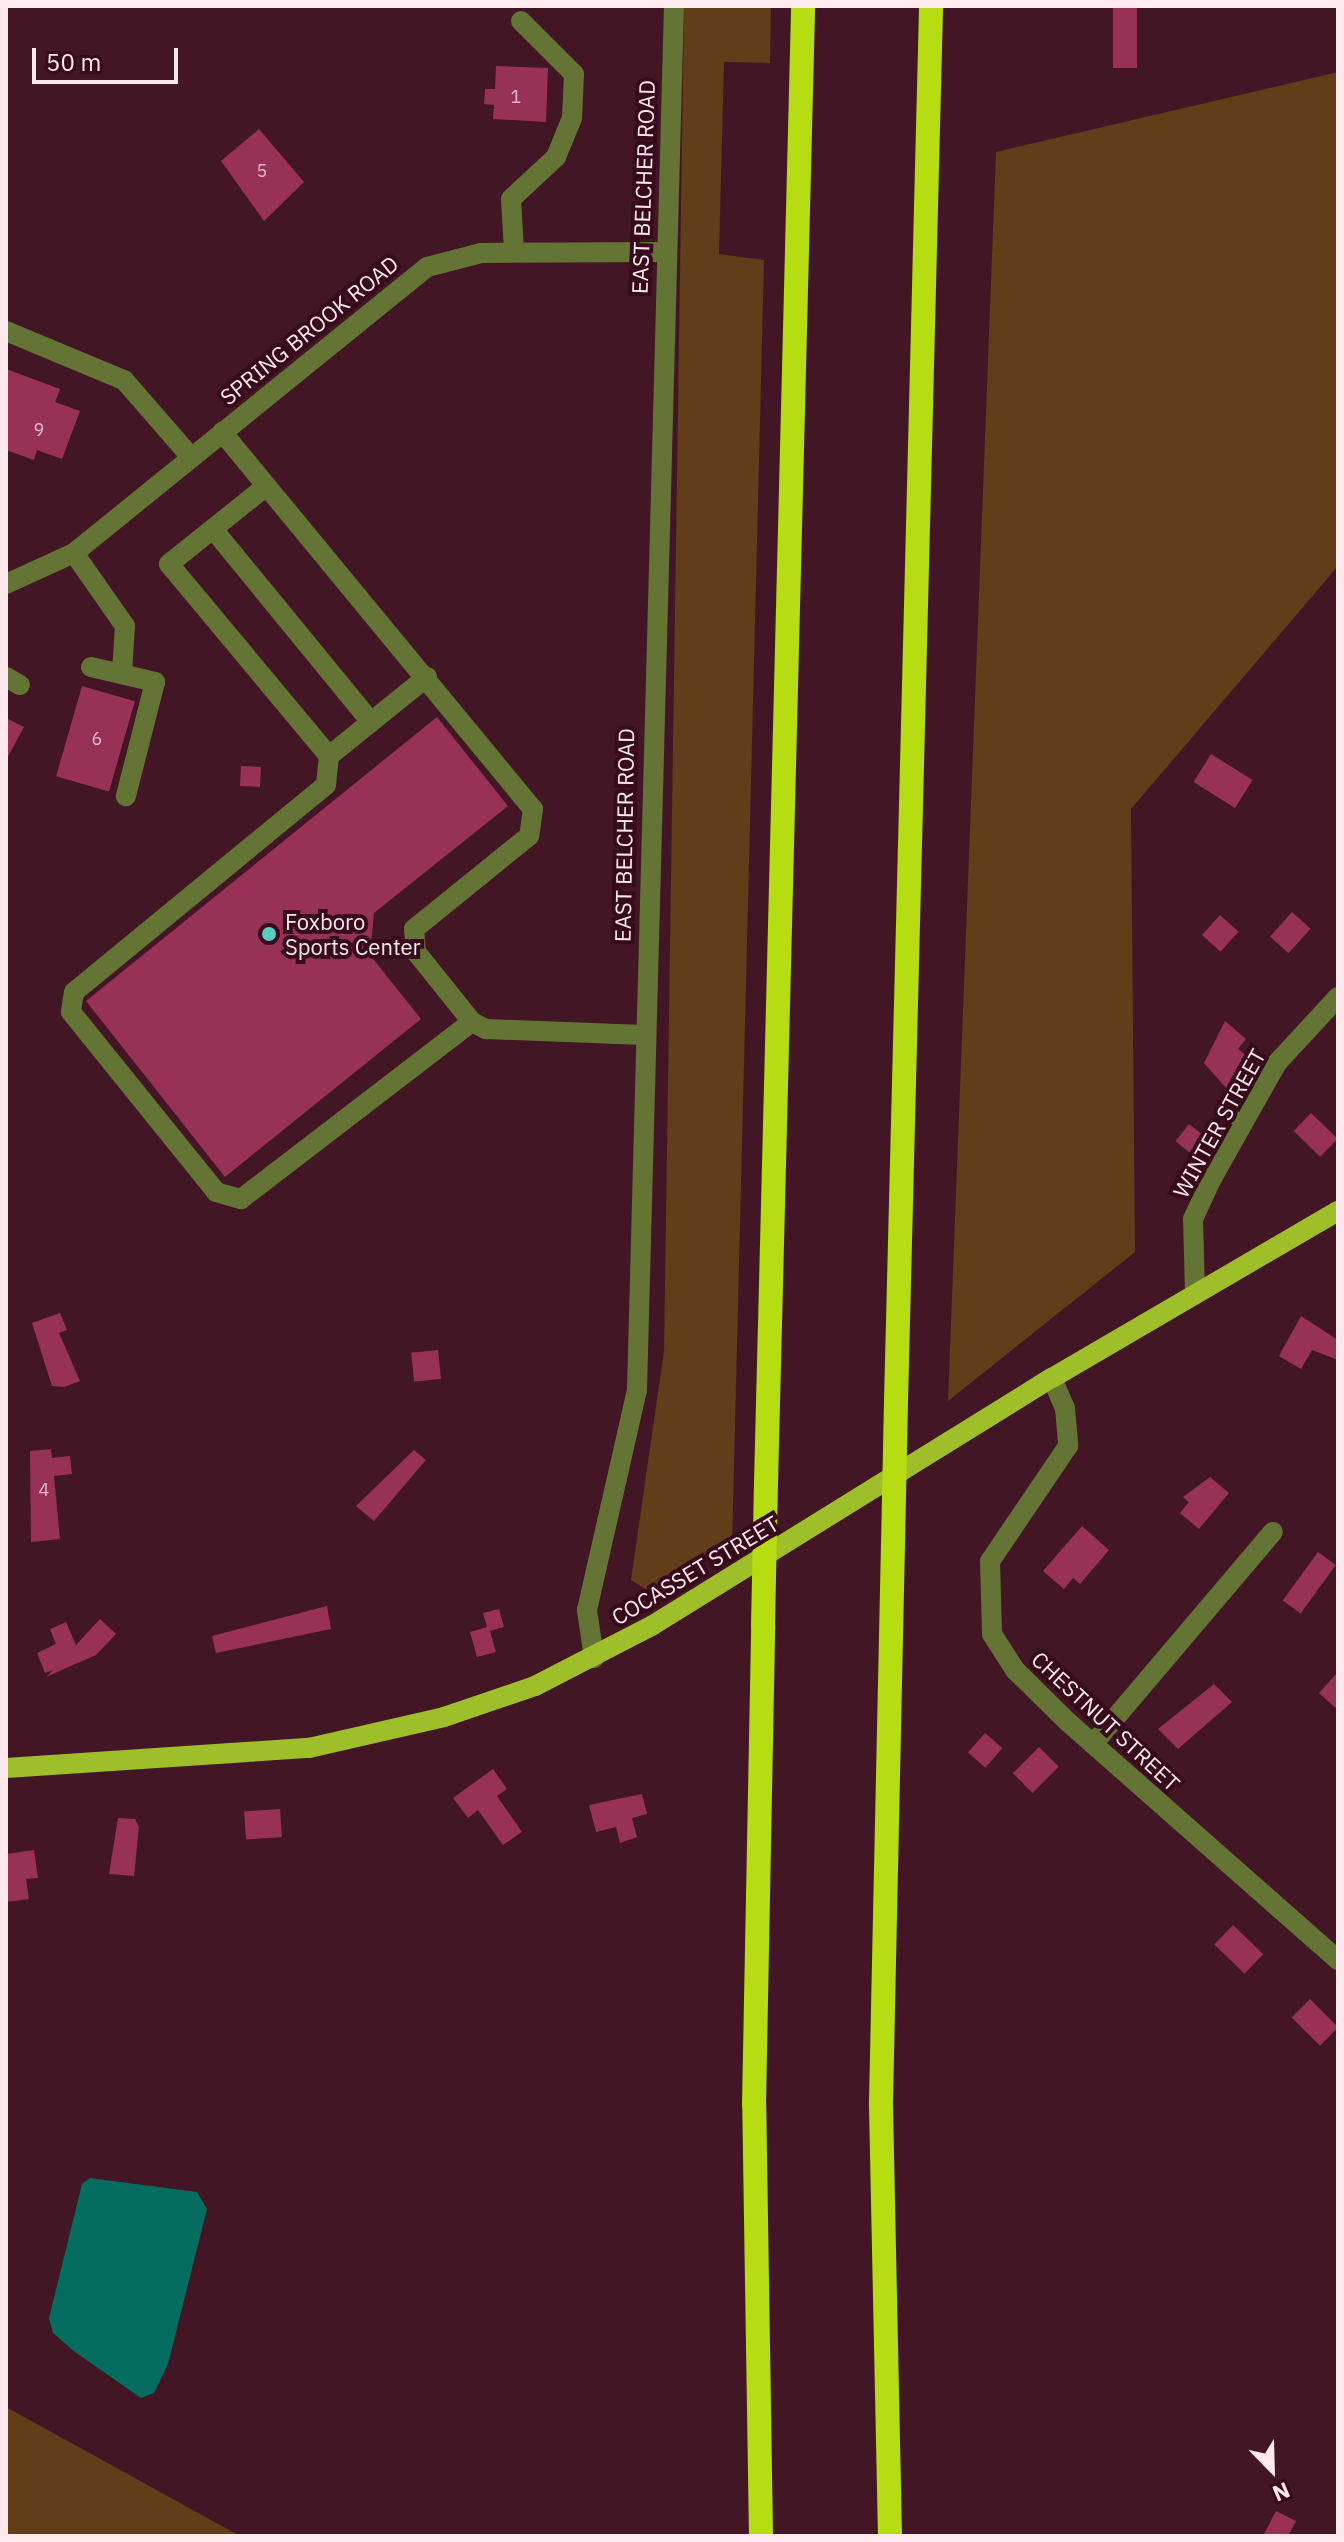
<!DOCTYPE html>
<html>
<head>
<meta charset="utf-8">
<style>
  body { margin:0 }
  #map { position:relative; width:1344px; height:2542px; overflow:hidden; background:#431625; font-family:"IBM Plex Sans",sans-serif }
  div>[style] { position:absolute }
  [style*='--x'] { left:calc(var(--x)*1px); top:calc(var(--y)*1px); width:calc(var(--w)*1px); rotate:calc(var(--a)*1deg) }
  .green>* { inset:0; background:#613d1a }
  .water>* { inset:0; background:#056c60 }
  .building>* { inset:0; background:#973156; transform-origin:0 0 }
  .minor>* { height:20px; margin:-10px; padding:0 10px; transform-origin:10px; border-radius:10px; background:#637435 }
  .major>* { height:20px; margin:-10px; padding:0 10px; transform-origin:10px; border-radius:10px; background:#9ebf29 }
  .highway>* { height:24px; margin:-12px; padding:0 12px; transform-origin:12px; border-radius:12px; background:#b6dd12 }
  .highway-bridge>* { height:24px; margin:-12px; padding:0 12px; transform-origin:12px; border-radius:12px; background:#b6dd12 }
  .dots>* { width:22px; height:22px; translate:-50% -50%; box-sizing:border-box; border:4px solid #380b1c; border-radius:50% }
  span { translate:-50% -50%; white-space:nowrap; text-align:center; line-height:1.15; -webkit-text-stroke:8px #380b1c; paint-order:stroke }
  .number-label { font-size:18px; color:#e4bbc8 }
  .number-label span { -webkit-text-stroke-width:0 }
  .street-label { font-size:22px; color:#fde9ee }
  .poi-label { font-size:22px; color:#fde9ee }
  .left { translate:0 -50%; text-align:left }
  .frame { position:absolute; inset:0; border:8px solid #fde9ee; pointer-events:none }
  .north { position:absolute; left:1232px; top:2430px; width:80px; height:80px; -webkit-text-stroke:6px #380b1c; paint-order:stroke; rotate:157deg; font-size:22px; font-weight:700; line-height:32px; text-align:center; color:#fde9ee }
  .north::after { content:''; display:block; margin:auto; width:28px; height:36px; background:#fde9ee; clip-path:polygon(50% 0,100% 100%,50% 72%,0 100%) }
  .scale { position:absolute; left:32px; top:48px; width:146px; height:36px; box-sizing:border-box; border:4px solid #fde9ee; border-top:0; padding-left:10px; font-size:24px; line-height:28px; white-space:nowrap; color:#fde9ee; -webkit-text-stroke:6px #380b1c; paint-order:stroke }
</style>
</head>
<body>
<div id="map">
  <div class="green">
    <div style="clip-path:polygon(684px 6px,771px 6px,770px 63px,724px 62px,719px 254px,764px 260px,732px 1546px,654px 1594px,631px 1580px,664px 1351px)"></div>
    <div style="clip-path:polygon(1338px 72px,1338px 566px,1131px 809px,1135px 1252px,948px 1401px,996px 152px)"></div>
    <div style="clip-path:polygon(6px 2407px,240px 2536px,6px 2536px)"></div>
  </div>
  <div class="water">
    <div style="clip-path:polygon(90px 2178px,197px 2192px,207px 2209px,168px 2364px,154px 2393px,141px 2398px,75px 2352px,53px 2333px,49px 2318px,82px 2184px)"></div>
  </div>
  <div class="building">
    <div style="left:1113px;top:6px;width:24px;height:62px"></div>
    <div style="clip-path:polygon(496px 66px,548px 68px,546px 122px,493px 119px,494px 105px,484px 104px,485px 89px,495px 89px)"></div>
    <div style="clip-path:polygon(259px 129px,304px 182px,264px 221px,221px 161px)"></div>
    <div style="clip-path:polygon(6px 369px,60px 389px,55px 402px,80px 411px,62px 459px,37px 450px,34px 460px,6px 450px)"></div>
    <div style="left:82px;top:686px;width:55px;height:94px;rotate:16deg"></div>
    <div style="clip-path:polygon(437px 717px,508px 806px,374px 913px,370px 955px,421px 1019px,225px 1177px,86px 1001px)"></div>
    <div style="clip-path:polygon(6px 718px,24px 727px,6px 760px)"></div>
    <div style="left:1211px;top:754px;width:49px;height:33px;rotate:32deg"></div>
    <div style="left:241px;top:766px;width:20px;height:20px;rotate:3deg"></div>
    <div style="left:1292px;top:912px;width:25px;height:33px;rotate:42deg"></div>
    <div style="left:1220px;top:915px;width:25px;height:27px;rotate:42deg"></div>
    <div style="clip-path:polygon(1225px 1021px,1246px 1039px,1238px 1049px,1254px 1062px,1227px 1089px,1204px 1063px)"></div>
    <div style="left:1311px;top:1113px;width:37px;height:25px;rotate:44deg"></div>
    <div style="left:1189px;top:1124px;width:18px;height:22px;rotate:38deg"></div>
    <div style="clip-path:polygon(60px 1313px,67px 1330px,59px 1333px,80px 1381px,64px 1387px,52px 1386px,32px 1323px)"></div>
    <div style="clip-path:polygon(1301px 1316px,1338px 1340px,1338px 1360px,1312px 1350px,1301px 1369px,1279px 1356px)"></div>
    <div style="left:438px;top:1350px;width:29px;height:27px;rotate:84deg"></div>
    <div style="clip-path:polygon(51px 1449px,52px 1458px,70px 1456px,72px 1474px,54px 1476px,60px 1539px,31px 1542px,30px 1451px)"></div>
    <div style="clip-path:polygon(414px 1450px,426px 1460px,374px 1521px,356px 1506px)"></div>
    <div style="clip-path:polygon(1210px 1477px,1229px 1493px,1199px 1529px,1180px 1513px,1189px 1502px,1183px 1497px)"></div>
    <div style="clip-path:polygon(1082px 1526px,1109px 1550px,1080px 1584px,1073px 1578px,1064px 1589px,1043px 1571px)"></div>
    <div style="left:1318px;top:1552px;width:22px;height:60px;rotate:36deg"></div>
    <div style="clip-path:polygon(327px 1606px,331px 1629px,216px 1653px,212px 1636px)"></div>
    <div style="clip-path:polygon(499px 1609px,504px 1627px,490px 1631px,496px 1652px,477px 1657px,470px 1632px,487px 1627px,483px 1613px)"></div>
    <div style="clip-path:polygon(100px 1619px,116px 1634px,96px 1655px,46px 1677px,53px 1670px,45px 1673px,37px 1653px,56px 1644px,50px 1629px,66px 1622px,76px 1645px)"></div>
    <div style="clip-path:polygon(1338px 1672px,1338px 1710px,1319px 1693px)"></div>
    <div style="clip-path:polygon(1214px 1684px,1232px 1702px,1178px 1749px,1158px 1729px)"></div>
    <div style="left:985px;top:1733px;width:23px;height:26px;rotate:41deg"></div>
    <div style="left:1039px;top:1747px;width:28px;height:37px;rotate:45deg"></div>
    <div style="clip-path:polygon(493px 1769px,507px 1789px,497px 1796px,522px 1832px,503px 1845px,478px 1810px,468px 1818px,453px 1798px)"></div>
    <div style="clip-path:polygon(642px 1794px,647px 1814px,632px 1818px,637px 1837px,620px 1843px,616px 1827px,596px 1832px,589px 1805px)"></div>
    <div style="left:280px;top:1809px;width:28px;height:36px;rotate:86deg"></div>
    <div style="clip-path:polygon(118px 1818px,135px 1819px,139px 1827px,134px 1876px,109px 1874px)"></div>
    <div style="clip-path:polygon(34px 1850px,38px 1878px,26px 1879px,29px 1899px,6px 1902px,6px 1854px)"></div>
    <div style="left:1233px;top:1925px;width:42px;height:27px;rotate:44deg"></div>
    <div style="left:1310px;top:1999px;width:40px;height:26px;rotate:45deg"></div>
    <div style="clip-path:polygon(1276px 2511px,1296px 2521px,1288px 2536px,1263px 2536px)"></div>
  </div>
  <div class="minor">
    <div style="--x:514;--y:251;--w:52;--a:-93.3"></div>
    <div style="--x:511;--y:199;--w:62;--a:-43"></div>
    <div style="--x:556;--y:157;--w:42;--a:-67.7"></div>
    <div style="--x:572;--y:118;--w:44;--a:-87.4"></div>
    <div style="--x:574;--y:74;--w:75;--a:-135"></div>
    <div style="--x:6;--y:331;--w:128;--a:22.6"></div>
    <div style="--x:124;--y:380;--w:102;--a:49"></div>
    <div style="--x:222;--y:432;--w:489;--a:50.5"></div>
    <div style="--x:533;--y:809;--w:27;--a:98"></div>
    <div style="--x:529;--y:836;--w:148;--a:141"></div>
    <div style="--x:414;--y:929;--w:23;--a:85"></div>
    <div style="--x:416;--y:952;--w:90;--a:51.3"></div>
    <div style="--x:472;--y:1022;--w:16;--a:27"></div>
    <div style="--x:486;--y:1029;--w:158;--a:2.2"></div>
    <div style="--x:265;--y:487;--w:123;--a:141.3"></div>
    <div style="--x:169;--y:564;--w:250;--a:50.2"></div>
    <div style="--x:329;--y:756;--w:126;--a:-38.9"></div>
    <div style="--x:213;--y:529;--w:249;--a:50.7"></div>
    <div style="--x:74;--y:553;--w:89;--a:55.1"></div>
    <div style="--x:125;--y:626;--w:47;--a:93.7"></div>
    <div style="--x:6;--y:584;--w:75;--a:-24.5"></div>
    <div style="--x:74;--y:553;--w:454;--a:-39"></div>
    <div style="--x:427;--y:267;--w:56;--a:-14.5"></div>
    <div style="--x:481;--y:253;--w:184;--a:-0.3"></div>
    <div style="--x:91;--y:667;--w:66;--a:13.2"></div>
    <div style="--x:155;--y:682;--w:118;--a:104.3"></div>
    <div style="--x:6;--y:677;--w:16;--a:30"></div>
    <div style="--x:329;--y:756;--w:29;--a:96"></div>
    <div style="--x:326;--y:785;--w:326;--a:140.6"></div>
    <div style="--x:74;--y:992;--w:20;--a:99"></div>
    <div style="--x:71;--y:1012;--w:231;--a:51.1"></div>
    <div style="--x:216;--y:1192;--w:26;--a:16"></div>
    <div style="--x:241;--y:1199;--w:291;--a:-37.5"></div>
    <div style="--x:1195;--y:1293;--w:74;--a:-91.5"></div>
    <div style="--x:1193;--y:1219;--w:43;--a:-65.2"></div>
    <div style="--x:1211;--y:1180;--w:134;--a:-60.6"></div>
    <div style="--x:1277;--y:1063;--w:90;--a:-47.3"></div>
    <div style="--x:1052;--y:1378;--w:33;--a:67"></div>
    <div style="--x:1065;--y:1408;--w:38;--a:85"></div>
    <div style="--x:1068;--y:1446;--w:139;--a:124.1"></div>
    <div style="--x:990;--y:1561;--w:73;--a:88.4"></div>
    <div style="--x:992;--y:1634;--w:43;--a:57.4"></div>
    <div style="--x:1015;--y:1670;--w:74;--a:44.5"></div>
    <div style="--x:1068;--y:1722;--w:360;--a:41.4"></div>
    <div style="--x:594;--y:1658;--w:49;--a:-98.3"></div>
    <div style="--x:587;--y:1610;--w:226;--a:-77.2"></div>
    <div style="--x:637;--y:1390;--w:1384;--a:-88.47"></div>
    <div style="--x:1093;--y:1744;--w:278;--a:-49.7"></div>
  </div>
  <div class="major">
    <div style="--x:6;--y:1768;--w:304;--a:-3.8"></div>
    <div style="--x:309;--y:1748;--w:139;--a:-12.9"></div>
    <div style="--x:444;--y:1717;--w:96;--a:-18.8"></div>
    <div style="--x:535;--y:1686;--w:133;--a:-27.3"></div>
    <div style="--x:653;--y:1625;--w:469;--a:-31.8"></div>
    <div style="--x:1052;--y:1378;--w:331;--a:-30.3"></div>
  </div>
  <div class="highway">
    <div style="--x:896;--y:1401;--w:1395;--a:-88.56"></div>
    <div style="--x:766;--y:1483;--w:1477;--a:-88.56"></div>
    <div style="--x:761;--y:2536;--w:431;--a:-90.9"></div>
    <div style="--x:754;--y:2105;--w:479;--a:-88.9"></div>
    <div style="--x:890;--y:2536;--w:434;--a:-91.2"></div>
    <div style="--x:881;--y:2102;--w:557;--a:-88.77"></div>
  </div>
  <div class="highway-bridge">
    <div style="--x:893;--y:1545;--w:144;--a:-88.8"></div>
    <div style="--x:763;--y:1626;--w:143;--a:-88.8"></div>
  </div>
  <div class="dots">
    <div style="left:269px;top:934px;background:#5acebc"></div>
  </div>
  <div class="number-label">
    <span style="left:516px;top:97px">1</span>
    <span style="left:262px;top:171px">5</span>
    <span style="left:39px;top:430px">9</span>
    <span style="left:97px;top:739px">6</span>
    <span style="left:44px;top:1490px">4</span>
  </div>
  <div class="street-label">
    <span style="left:643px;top:187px;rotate:-88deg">EAST BELCHER ROAD</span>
    <span style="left:309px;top:330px;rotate:-39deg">SPRING BROOK ROAD</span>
    <span style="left:624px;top:835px;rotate:-89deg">EAST BELCHER ROAD</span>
    <span style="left:1219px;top:1123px;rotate:-61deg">WINTER STREET</span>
    <span style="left:695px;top:1570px;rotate:-31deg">COCASSET STREET</span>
    <span style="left:1106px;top:1721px;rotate:43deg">CHESTNUT STREET</span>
  </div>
  <div class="poi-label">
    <span class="left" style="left:285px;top:934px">Foxboro<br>Sports Center</span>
  </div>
  <div class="frame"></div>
  <div class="north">N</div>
  <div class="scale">50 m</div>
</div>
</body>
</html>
